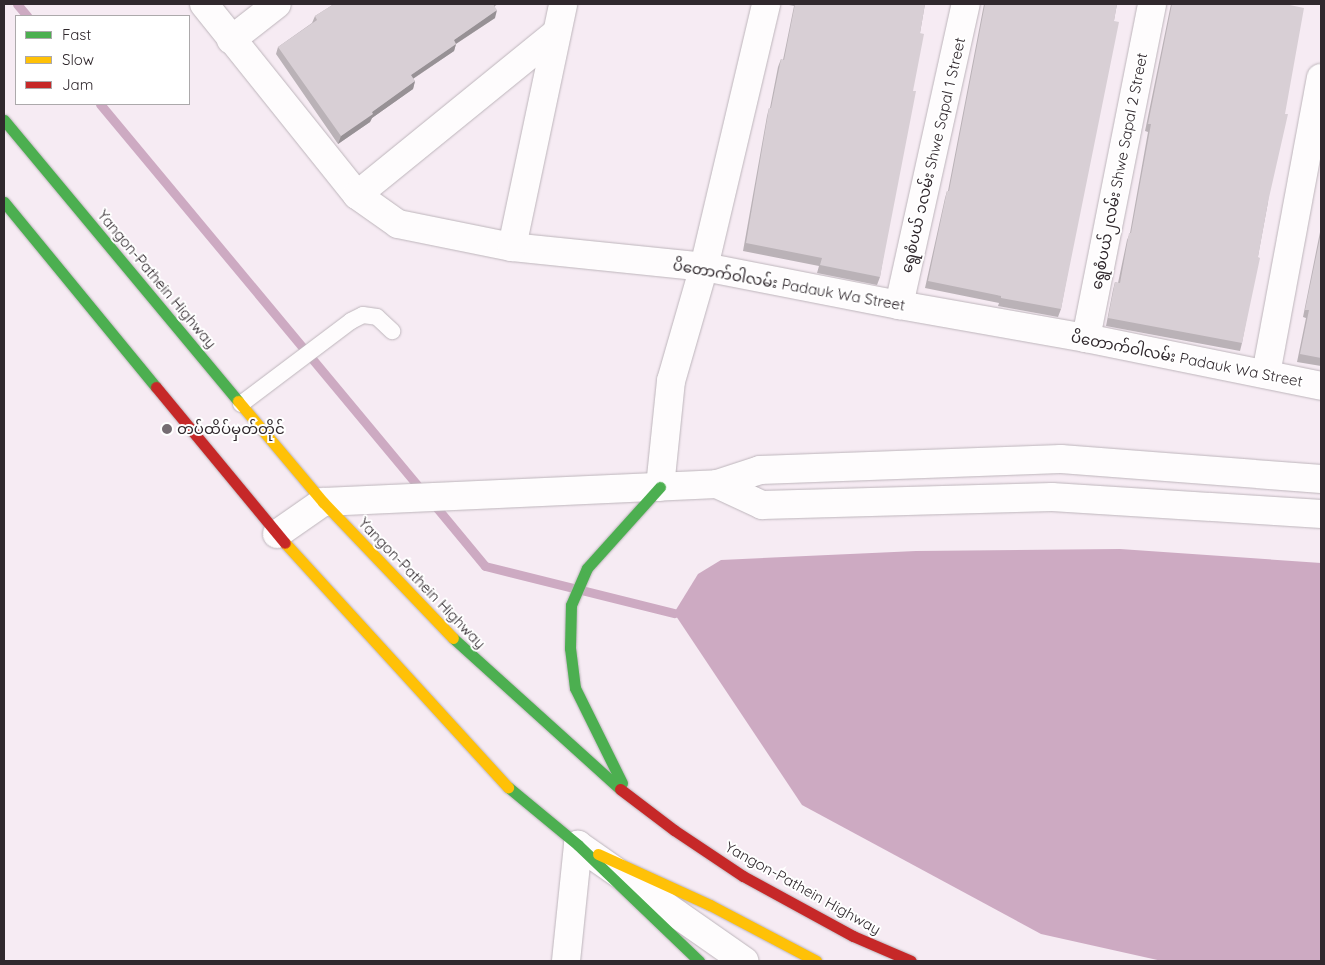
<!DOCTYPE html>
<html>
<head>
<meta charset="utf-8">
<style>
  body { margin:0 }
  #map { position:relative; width:1325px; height:965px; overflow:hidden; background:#f6ebf3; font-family:Quicksand,"Noto Sans Myanmar",sans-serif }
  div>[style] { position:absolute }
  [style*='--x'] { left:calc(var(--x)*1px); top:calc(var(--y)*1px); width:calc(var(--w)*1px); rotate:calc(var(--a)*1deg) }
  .water>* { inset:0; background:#cdaac2 }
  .stream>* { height:9px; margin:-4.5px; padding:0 4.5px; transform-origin:4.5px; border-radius:4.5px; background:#cdaac2 }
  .roads { filter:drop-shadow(0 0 1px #bdb5bb) drop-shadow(0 0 1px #bdb5bb) }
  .lane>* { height:16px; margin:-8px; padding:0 8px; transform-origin:8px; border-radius:8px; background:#fefcfd }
  .street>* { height:28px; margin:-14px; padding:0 14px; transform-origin:14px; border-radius:14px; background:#fefcfd }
  .fast>* { height:11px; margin:-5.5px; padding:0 5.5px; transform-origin:5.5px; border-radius:5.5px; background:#4caf50 }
  .slow>* { height:11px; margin:-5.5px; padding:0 5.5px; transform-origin:5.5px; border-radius:5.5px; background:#ffc107 }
  .jam>* { height:11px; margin:-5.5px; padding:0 5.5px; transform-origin:5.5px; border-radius:5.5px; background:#c62828 }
  .wall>* { inset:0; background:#bab2b7 }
  .shaded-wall>* { inset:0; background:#979195 }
  .building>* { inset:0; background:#d8cfd5 }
  .dots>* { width:14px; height:14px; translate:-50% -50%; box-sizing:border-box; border:2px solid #fff; border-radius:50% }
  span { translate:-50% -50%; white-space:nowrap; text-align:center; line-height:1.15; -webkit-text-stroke:4px #fff; paint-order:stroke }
  .street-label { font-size:15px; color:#30282d }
  .poi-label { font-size:15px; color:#30282d }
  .left { translate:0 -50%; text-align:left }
  .frame { position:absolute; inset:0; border:5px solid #30282d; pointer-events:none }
  .legend { position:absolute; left:15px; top:15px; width:175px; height:90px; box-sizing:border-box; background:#fff; border:1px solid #aca9ab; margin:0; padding:6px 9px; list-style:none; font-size:15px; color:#30282d }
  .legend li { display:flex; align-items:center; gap:10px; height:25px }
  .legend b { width:25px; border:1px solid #aca9ab }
</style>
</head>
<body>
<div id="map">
  <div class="water">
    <div style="clip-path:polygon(1120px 549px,1321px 563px,1321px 961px,1162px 961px,1041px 934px,802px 805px,674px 613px,698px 574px,721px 560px,916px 551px)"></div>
  </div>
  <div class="stream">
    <div style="--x:17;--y:4;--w:16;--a:50"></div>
    <div style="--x:100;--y:104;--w:505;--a:50.22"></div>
    <div style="--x:432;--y:502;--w:83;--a:50.4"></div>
    <div style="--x:485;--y:566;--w:195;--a:14"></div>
  </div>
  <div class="roads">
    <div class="lane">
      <div style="--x:241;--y:404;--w:138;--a:-37"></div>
      <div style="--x:351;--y:321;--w:13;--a:-27"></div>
      <div style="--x:363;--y:315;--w:14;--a:8"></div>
      <div style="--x:377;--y:317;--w:21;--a:43"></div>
    </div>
    <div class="street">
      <div style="--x:204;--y:4;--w:245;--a:51.3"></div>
      <div style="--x:357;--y:195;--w:50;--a:35.3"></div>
      <div style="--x:398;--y:224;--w:116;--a:11.4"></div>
      <div style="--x:512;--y:247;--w:193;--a:5.9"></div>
      <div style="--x:704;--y:267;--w:199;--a:11"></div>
      <div style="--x:899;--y:305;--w:190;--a:10"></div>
      <div style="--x:1086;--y:338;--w:240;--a:11.5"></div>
      <div style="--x:231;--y:40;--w:58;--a:-38"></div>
      <div style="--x:357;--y:195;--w:257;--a:-39.1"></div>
      <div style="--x:512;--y:247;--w:248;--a:-78.1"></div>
      <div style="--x:899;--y:305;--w:308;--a:-77.5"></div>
      <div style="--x:1086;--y:338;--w:340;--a:-78.8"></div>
      <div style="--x:1266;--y:374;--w:301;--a:-79.5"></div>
      <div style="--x:717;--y:484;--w:50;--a:25"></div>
      <div style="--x:762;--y:505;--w:290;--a:-1.6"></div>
      <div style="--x:1052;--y:497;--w:270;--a:3.6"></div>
      <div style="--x:660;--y:487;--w:107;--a:-84.1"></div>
      <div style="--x:671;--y:381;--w:119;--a:-73.9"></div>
      <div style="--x:704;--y:267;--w:270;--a:-76.7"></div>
      <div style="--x:277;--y:534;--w:56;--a:-34.8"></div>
      <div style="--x:323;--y:502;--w:394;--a:-2.6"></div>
      <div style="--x:717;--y:484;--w:45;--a:-18"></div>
      <div style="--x:760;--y:470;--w:301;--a:-2.1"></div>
      <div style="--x:1061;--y:459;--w:261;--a:4.4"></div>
      <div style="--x:566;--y:961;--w:117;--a:-84.1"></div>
      <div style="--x:578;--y:845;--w:203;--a:34.9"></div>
    </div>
    <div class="fast">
      <div style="--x:4;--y:120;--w:366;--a:50.2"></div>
      <div style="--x:4;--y:202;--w:239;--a:50.6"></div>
      <div style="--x:453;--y:638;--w:225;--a:42.1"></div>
      <div style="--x:622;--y:783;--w:106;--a:-116.3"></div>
      <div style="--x:575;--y:688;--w:40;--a:-97.1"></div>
      <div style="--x:570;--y:648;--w:43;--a:-88.7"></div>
      <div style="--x:571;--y:605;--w:40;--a:-66.6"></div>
      <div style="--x:587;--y:568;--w:109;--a:-48"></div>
      <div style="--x:508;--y:787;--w:91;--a:39.6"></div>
      <div style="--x:578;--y:845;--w:168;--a:43.8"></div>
    </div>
    <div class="slow">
      <div style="--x:238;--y:401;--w:132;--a:49.9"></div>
      <div style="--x:323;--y:502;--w:188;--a:46.3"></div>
      <div style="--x:285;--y:543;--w:331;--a:47.6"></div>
      <div style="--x:598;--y:854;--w:123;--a:24.5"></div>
      <div style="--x:710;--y:905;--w:120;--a:27.8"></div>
    </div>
    <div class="jam">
      <div style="--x:156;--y:387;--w:202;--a:50.4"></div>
      <div style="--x:620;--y:789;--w:68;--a:37.2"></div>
      <div style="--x:674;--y:830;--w:83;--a:33.7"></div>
      <div style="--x:743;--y:876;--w:125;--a:28.6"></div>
      <div style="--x:853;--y:936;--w:63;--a:23.3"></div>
    </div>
  </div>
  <div class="wall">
    <div style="clip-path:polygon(334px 4px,498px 4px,495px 6px,495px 18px,456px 44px,454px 51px,413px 79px,415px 81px,413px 89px,372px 118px,370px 122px,338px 144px,276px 54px,278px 47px,312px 23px,315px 16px)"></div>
    <div style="clip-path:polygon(789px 4px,925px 4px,920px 33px,880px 277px,877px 285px,817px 273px,819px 266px,743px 251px,767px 116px,769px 108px,770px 108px,778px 67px,781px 59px,783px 60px,794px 6px,789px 5px)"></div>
    <div style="clip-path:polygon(984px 4px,1117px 4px,1061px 309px,1058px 317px,998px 306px,999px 303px,925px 288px,945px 198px,947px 191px,948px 191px)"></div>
    <div style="clip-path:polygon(1171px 4px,1285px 4px,1268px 202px,1242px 343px,1240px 351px,1106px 326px,1113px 290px,1115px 282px,1118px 283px,1127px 240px,1130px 233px,1148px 132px,1145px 131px)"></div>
    <div style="clip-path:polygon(1321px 227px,1321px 366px,1297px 362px,1306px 318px,1303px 317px)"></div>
  </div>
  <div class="shaded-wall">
    <div style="clip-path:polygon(497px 10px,495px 18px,451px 47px,454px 40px)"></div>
    <div style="clip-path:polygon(456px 44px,454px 51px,408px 82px,411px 75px)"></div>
    <div style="clip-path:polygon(415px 81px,413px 89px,372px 118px,370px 122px,338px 144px,341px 136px,372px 112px)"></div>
  </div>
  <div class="building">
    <div style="clip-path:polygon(334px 4px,493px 4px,497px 10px,454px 40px,456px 44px,411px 75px,415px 81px,372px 112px,373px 114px,341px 136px,278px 47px,317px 20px,315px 16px)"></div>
    <div style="clip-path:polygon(795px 4px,925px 4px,920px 33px,924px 34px,913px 91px,916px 91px,880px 277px,820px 265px,822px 258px,746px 243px,769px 108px,771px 108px,781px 59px,784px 60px)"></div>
    <div style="clip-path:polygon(985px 4px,1117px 4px,1114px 21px,1119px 22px,1061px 309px,1001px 298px,1001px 296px,928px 281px,947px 191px,949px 191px)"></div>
    <div style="clip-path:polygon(1172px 4px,1285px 4px,1304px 8px,1285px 114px,1288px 114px,1268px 202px,1258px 257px,1260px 258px,1242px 343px,1108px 318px,1115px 282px,1120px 283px,1129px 233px,1131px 233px,1151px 124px,1148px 124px)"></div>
    <div style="clip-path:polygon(1321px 233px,1321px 358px,1300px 354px,1309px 310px,1305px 310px)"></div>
  </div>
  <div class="dots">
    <div style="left:167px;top:429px;background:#756c72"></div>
  </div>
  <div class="street-label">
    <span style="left:933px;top:155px;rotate:-77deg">ရွေစံပယ် ၁လမ်း Shwe Sapal 1 Street</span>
    <span style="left:1119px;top:171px;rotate:-79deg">ရွေစံပယ်၂လမ်း Shwe Sapal 2 Street</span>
    <span style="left:157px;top:279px;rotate:50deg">Yangon-Pathein Highway</span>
    <span style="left:789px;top:285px;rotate:10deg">ပိတောက်ဝါလမ်း Padauk Wa Street</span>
    <span style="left:1187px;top:359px;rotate:11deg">ပိတောက်ဝါလမ်း Padauk Wa Street</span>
    <span style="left:422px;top:583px;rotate:46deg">Yangon-Pathein Highway</span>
    <span style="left:803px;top:888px;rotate:29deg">Yangon-Pathein Highway</span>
  </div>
  <div class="poi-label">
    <span class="left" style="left:177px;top:429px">တပ်ထိပ်မှတ်တိုင်</span>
  </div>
  <div class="frame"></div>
  <ul class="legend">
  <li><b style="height:6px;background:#4caf50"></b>Fast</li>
  <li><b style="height:6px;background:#ffc107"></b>Slow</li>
  <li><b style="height:6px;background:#c62828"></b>Jam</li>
  </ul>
</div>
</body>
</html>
